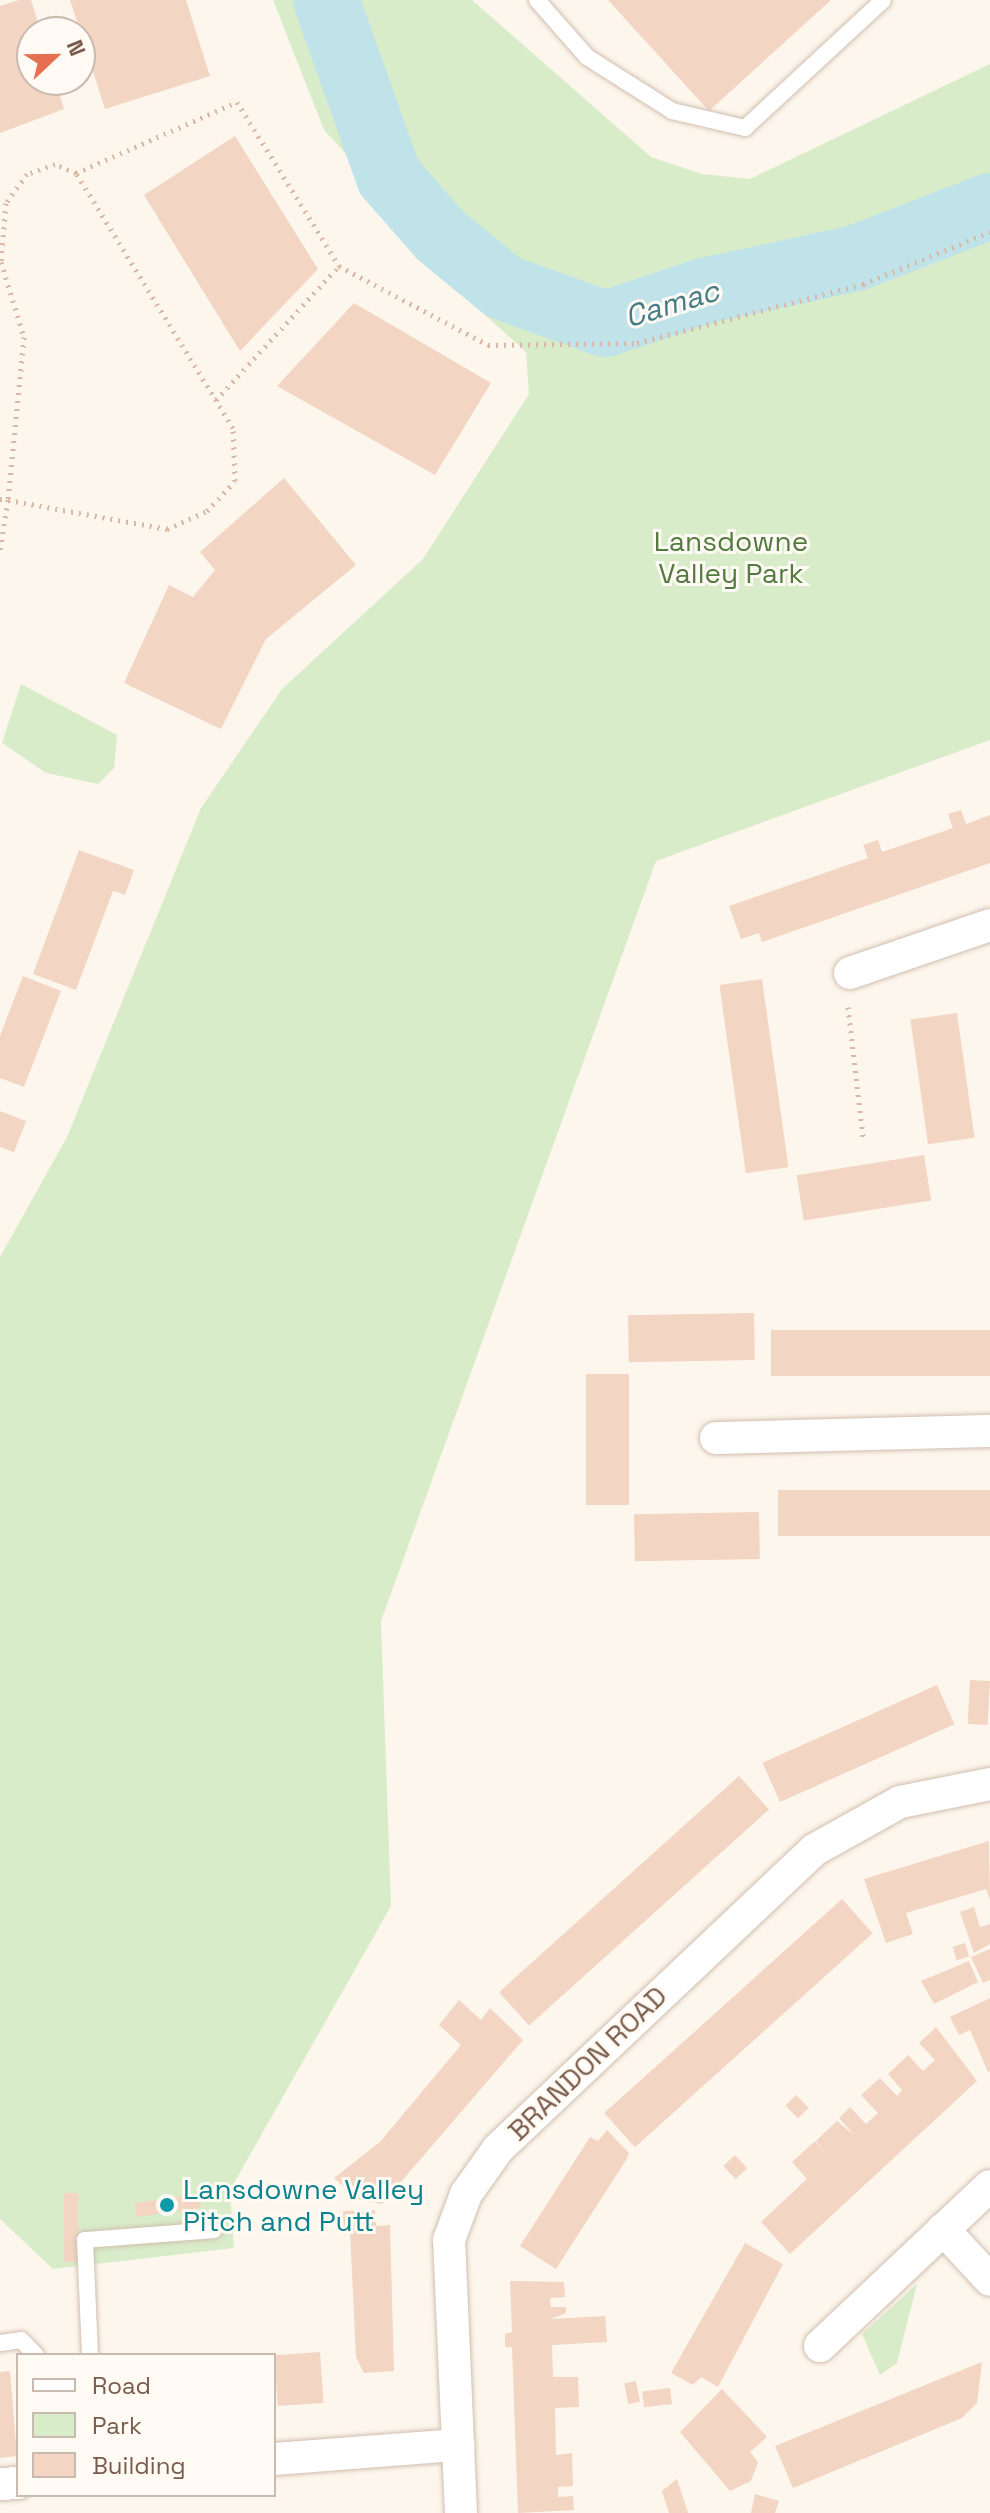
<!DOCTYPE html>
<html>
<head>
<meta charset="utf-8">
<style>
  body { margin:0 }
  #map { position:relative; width:990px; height:2513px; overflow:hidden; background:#fdf6ec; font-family:"Space Grotesk",sans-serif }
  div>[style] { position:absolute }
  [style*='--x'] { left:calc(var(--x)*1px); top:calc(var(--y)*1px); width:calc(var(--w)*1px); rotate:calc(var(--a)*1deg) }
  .green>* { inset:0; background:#d8ecc9 }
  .river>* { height:66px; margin:-33px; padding:0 33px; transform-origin:33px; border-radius:33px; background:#bfe3e8 }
  .building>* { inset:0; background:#f3d5c3; transform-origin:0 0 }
  .path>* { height:5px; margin-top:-2.5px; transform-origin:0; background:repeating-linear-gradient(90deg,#d9b8a5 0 2px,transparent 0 8px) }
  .roads { filter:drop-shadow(0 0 2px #d1beb0) drop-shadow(0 0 2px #d1beb0) }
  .lane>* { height:16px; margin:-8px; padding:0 8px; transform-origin:8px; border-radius:8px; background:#fff }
  .street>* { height:32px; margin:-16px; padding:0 16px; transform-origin:16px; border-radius:16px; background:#fff }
  .dots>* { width:22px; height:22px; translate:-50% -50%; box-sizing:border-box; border:4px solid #fffaf3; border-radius:50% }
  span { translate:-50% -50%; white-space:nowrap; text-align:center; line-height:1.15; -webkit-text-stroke:6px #fffaf3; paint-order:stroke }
  .park-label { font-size:28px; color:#537a41 }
  .street-label { font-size:28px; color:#7a5c4d }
  .culture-label { font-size:28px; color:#0d838f }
  .left { translate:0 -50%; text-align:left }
  .water-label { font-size:30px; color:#437c86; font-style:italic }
  .legend { position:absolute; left:16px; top:2353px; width:260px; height:144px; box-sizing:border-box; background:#fffaf3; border:2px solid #cabbb1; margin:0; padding:10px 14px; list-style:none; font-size:24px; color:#7a5c4d }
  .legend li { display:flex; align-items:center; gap:16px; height:40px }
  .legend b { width:40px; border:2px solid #cabbb1 }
  .north { position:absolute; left:16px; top:16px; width:80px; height:80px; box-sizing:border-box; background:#fffaf3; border:2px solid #cabbb1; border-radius:50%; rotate:68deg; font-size:22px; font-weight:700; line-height:32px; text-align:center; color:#7a5c4d }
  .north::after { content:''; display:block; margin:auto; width:28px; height:36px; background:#e76f51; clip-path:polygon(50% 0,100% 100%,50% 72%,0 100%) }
</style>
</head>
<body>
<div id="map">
  <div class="green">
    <div style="clip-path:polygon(273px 0,472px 0,651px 157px,702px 174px,750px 179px,990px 64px,990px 740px,656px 861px,381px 1621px,391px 1906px,230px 2190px,234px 2248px,53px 2269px,0 2219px,0 1257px,67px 1137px,201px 808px,282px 689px,423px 559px,529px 394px,526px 352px,414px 251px,379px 190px,324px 130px)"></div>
    <div style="clip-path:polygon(21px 684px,117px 735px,114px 768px,98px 784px,46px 773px,2px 743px)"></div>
    <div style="clip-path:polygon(917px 2284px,897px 2363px,880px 2375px,862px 2334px)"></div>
  </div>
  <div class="river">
    <div style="--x:326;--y:0;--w:188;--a:70.4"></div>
    <div style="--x:389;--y:177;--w:79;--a:48.6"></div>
    <div style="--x:441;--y:236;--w:80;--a:39.4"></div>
    <div style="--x:503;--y:287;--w:109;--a:19.9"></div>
    <div style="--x:605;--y:324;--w:104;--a:-18.4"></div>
    <div style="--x:704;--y:291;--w:156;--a:-12.2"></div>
    <div style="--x:856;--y:258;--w:144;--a:-21.2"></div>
  </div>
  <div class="building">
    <div style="clip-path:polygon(19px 0,31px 0,41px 32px,32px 32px,32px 80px,55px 80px,64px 109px,0 133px,0 6px)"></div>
    <div style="clip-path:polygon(70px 0,186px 0,210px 76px,105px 109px)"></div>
    <div style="clip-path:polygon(608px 0,831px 0,709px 111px)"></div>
    <div style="clip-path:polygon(235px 136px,318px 269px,240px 351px,144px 195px)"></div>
    <div style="clip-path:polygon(354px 303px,491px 383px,435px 475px,277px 386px)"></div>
    <div style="clip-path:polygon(284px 478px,356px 565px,266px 639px,221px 729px,124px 683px,169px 585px,193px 597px,215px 570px,200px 552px)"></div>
    <div style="clip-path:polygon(961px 810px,966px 824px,990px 815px,990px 863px,762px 942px,759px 933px,741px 939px,729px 906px,868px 858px,863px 845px,878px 840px,882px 852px,953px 828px,948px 814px)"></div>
    <div style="clip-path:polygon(79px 850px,134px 870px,125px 895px,113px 891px,76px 990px,33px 974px)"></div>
    <div style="clip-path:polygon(23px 976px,61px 991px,24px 1087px,0 1078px,0 1036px)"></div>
    <div style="left:762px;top:979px;width:190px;height:43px;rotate:82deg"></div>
    <div style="left:957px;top:1013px;width:126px;height:47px;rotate:82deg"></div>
    <div style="clip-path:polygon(0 1111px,26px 1121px,14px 1152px,0 1147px)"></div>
    <div style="left:924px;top:1155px;width:46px;height:129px;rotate:81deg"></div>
    <div style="left:754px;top:1313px;width:47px;height:126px;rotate:89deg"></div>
    <div style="left:990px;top:1330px;width:46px;height:219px;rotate:90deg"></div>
    <div style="left:586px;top:1374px;width:43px;height:131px"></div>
    <div style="left:990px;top:1490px;width:46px;height:212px;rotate:90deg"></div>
    <div style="left:759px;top:1512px;width:47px;height:125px;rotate:89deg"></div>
    <div style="left:970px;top:1680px;width:20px;height:44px;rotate:3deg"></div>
    <div style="left:937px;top:1685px;width:43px;height:191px;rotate:66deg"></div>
    <div style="left:739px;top:1776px;width:45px;height:323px;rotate:48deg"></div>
    <div style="clip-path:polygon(989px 1841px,990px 1900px,986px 1889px,906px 1913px,913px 1934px,886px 1943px,864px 1879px)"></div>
    <div style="left:842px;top:1899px;width:46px;height:320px;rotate:48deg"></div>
    <div style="clip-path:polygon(974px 1907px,980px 1927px,990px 1924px,990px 1944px,974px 1953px,960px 1912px)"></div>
    <div style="left:965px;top:1943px;width:14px;height:13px;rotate:73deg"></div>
    <div style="clip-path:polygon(990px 1949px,990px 1980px,983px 1983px,971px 1957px)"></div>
    <div style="clip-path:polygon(969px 1961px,978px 1982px,934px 2004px,921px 1981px)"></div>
    <div style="clip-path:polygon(990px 1998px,990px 2071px,988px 2072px,970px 2030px,959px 2035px,950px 2017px)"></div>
    <div style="clip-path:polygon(459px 2000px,481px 2020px,490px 2008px,523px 2040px,382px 2204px,358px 2199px,334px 2178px,380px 2142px,461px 2045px,439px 2025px)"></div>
    <div style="clip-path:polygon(936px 2027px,977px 2081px,790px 2254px,761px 2222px,807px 2179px,792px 2162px,815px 2141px,829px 2158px,816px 2141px,837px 2121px,854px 2135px,839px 2118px,850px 2107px,866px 2124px,878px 2113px,861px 2095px,880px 2078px,897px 2096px,902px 2090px,888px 2074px,908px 2055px,923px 2071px,935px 2060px,919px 2043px)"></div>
    <div style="left:796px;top:2095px;width:18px;height:15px;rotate:45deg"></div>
    <div style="clip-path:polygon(607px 2130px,629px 2153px,626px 2160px,556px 2269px,520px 2246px,590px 2137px,598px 2141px)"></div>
    <div style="left:735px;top:2155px;width:18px;height:16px;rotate:47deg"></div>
    <div style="left:64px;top:2193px;width:14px;height:69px"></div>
    <div style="left:199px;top:2194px;width:14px;height:65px;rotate:82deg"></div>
    <div style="clip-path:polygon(375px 2210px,376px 2226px,390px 2225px,394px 2371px,364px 2373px,356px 2357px,350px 2231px,344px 2232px,343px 2211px)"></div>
    <div style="clip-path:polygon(745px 2243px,783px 2264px,718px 2387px,701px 2377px,693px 2385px,671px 2373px)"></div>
    <div style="clip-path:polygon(510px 2281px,564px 2282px,565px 2297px,550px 2298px,551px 2307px,566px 2307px,566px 2313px,551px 2319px,605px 2316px,607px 2342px,552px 2345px,553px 2377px,578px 2377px,579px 2407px,555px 2408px,556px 2455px,572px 2453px,573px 2486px,558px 2487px,558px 2497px,573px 2496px,574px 2510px,518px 2513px,512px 2347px,505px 2347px,505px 2334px,512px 2332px)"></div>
    <div style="left:320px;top:2352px;width:51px;height:46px;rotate:86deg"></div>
    <div style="clip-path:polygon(982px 2362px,977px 2403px,962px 2418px,793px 2488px,775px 2446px)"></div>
    <div style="clip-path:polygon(10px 2371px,17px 2456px,0 2458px,0 2372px)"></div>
    <div style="left:636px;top:2381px;width:21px;height:12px;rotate:79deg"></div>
    <div style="left:670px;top:2388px;width:16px;height:28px;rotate:83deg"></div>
    <div style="clip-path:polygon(722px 2389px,767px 2437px,750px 2452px,758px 2462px,751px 2481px,730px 2491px,680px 2432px)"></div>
    <div style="clip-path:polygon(677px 2479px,688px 2513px,669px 2513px,662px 2491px)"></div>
    <div style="clip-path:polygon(755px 2494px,779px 2501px,775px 2513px,751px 2513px)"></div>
  </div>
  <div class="path">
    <div style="--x:76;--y:173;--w:176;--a:-23.8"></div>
    <div style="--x:237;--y:102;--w:193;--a:58.1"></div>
    <div style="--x:339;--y:266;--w:169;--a:27.9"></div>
    <div style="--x:488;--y:345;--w:149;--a:-0.8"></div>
    <div style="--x:637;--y:343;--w:234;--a:-14.6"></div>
    <div style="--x:863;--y:284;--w:137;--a:-22.3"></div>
    <div style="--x:216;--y:400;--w:182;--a:-47.5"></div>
    <div style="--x:0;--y:499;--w:8;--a:7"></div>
    <div style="--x:8;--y:500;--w:162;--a:10.3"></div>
    <div style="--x:167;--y:529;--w:44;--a:-24.2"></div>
    <div style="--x:207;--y:511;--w:41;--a:-47"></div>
    <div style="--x:235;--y:481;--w:53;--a:-92.2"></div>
    <div style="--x:233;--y:428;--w:299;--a:-121.6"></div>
    <div style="--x:76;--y:173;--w:23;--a:-157"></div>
    <div style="--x:55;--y:164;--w:30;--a:160"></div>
    <div style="--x:27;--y:174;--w:36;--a:126"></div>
    <div style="--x:6;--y:203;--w:59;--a:94.8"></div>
    <div style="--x:1;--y:262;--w:78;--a:73"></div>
    <div style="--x:24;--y:337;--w:164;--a:95.6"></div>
    <div style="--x:8;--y:500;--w:52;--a:98.9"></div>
    <div style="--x:848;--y:1007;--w:131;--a:83.4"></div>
  </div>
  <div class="roads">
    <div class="lane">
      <div style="--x:537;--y:0;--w:76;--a:48.7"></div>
      <div style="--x:587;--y:57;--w:101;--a:32.4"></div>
      <div style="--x:672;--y:111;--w:75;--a:13.1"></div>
      <div style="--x:745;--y:128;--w:188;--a:-42.8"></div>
      <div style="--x:0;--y:2343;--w:21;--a:-8"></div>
      <div style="--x:21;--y:2340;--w:21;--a:45"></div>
      <div style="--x:90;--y:2355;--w:115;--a:-92.5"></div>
      <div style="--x:85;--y:2240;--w:129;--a:-4.4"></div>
    </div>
    <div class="street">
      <div style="--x:850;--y:973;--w:148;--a:-18.9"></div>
      <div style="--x:716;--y:1438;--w:274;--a:-1.5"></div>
      <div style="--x:943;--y:2229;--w:69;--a:47.3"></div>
      <div style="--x:820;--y:2346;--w:233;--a:-43.3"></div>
      <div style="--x:274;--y:2459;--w:185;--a:-4.4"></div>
      <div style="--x:0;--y:2484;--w:18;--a:-3"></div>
      <div style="--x:461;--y:2513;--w:273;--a:-92.5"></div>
      <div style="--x:449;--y:2240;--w:49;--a:-69.7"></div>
      <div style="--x:466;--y:2194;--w:55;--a:-54.6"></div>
      <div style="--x:498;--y:2149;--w:435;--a:-43.4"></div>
      <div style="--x:814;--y:1850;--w:98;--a:-29.2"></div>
      <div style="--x:900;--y:1802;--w:92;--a:-11.3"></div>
    </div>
  </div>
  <div class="dots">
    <div style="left:167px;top:2205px;background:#0f9aa8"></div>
  </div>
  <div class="park-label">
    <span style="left:731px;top:557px">Lansdowne<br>Valley Park</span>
  </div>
  <div class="street-label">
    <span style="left:587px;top:2063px;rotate:-44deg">BRANDON ROAD</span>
  </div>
  <div class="culture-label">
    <span class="left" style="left:183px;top:2205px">Lansdowne Valley<br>Pitch and Putt</span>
  </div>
  <div class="water-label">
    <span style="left:672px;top:304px;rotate:-17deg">Camac</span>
  </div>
  <ul class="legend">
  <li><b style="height:10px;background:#fff"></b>Road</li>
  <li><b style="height:22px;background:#d8ecc9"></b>Park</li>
  <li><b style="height:22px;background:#f3d5c3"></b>Building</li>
  </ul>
  <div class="north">N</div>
</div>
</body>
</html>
